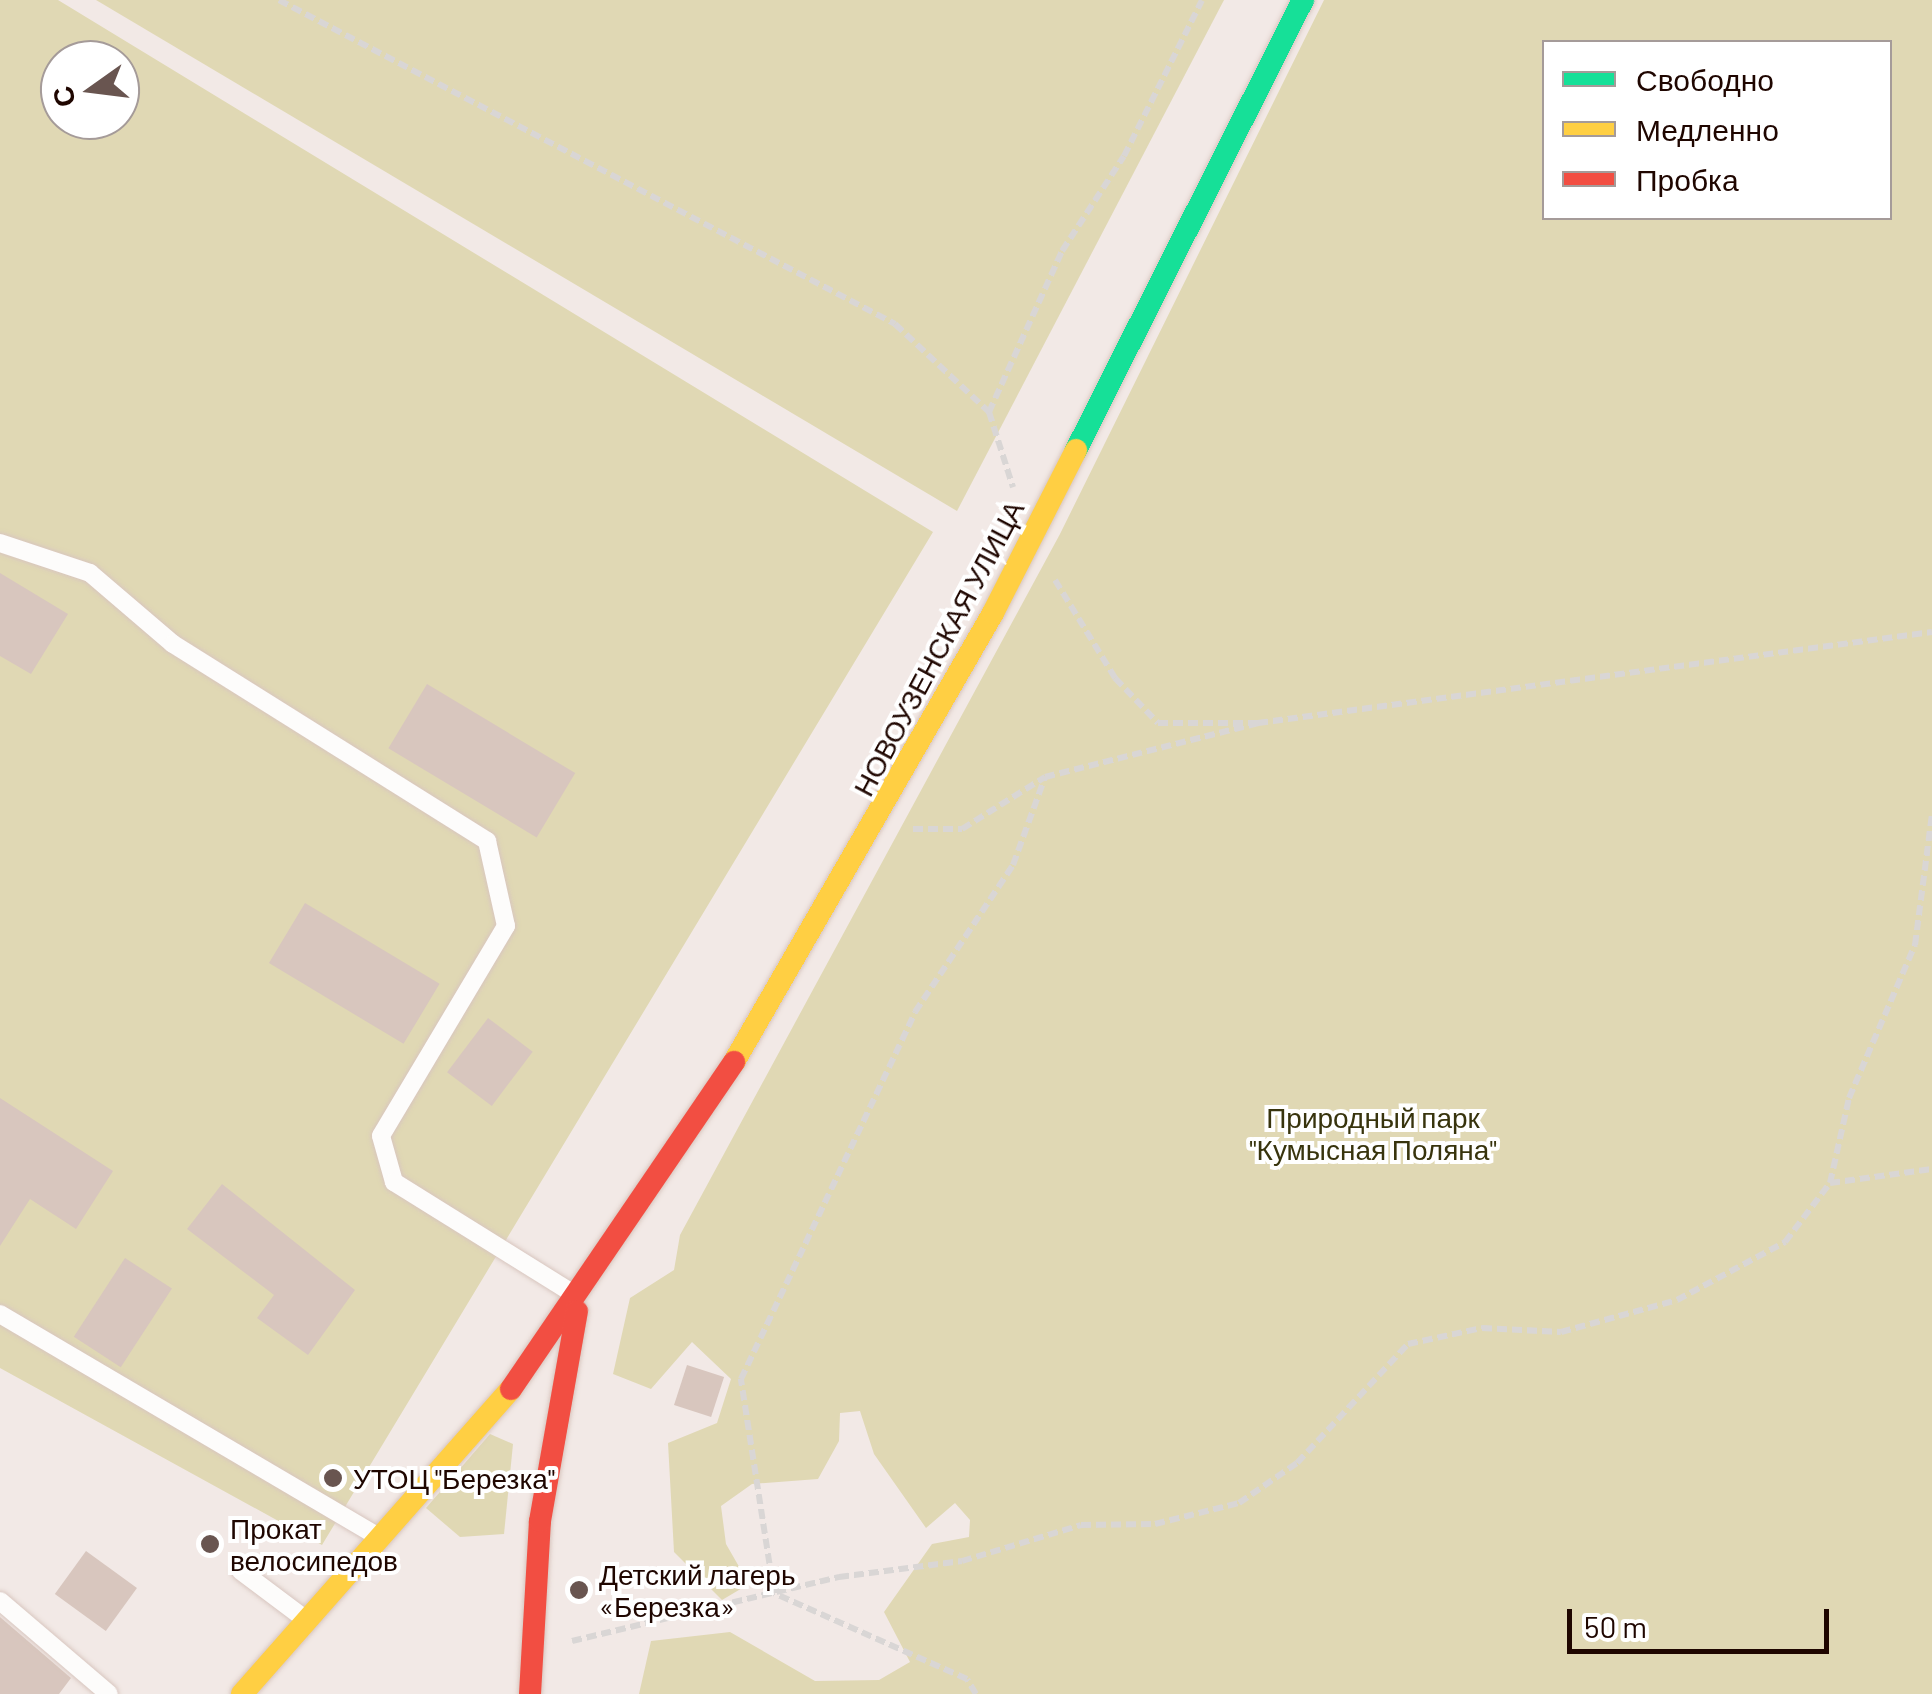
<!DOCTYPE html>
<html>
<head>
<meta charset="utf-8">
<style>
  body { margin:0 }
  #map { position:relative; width:1932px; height:1694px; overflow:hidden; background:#f2e9e6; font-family:Barlow,sans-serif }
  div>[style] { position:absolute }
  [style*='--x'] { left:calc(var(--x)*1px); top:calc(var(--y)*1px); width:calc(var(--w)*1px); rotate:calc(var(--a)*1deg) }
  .green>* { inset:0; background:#e0d8b4 }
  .building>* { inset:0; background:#d8c6be; transform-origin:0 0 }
  .path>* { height:6px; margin-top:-3px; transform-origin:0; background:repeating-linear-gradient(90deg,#d9d6d5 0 10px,transparent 0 15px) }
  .roads { filter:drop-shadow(0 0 2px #d8c6bf) drop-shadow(0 0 2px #d8c6bf) }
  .lane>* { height:18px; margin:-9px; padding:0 9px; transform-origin:9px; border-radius:9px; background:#fdfcfb }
  .fast>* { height:22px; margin:-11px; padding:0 11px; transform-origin:11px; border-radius:11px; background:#16e098 }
  .slow>* { height:22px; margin:-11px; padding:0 11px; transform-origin:11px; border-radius:11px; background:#ffcf43 }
  .jam>* { height:22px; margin:-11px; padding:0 11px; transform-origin:11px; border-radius:11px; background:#f24e42 }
  .dots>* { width:28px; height:28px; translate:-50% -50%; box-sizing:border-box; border:5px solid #fff; border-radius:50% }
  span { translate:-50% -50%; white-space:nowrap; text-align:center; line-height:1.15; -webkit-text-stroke:8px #fff; paint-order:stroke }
  .street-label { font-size:28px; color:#1f0600 }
  .park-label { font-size:28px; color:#38340d }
  .poi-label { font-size:28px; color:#1f0600 }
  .left { translate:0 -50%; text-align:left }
  .legend { position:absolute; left:1542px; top:40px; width:350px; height:180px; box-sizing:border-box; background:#fff; border:2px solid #a59b99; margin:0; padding:12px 18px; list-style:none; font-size:30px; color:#1f0600 }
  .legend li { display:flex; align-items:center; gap:20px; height:50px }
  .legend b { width:50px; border:2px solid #a59b99 }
  .north { position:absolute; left:40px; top:40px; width:100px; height:100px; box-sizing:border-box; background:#fff; border:2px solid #a59b99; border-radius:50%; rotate:256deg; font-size:28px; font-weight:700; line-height:40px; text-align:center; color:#1f0600 }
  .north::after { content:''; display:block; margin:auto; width:35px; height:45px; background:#695550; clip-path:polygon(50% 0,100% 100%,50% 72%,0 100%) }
  .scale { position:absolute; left:1567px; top:1609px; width:262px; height:45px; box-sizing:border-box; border:5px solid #1f0600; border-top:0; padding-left:12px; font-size:30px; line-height:35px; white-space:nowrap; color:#1f0600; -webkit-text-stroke:8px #fff; paint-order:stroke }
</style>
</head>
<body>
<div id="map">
  <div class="green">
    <div style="clip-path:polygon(evenodd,0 0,58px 0,933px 532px,322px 1545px,0 1368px,0 0,60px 60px,120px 60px,120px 120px,60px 120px,60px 60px)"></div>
    <div style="clip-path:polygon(96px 0,1224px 0,957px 511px)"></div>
    <div style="clip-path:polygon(evenodd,1324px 0,1932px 0,1932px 1694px,639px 1694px,651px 1641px,730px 1632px,815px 1681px,879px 1680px,910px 1662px,884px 1612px,932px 1544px,969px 1537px,970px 1520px,955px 1503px,926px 1528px,874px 1454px,860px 1411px,840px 1413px,839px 1441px,818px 1479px,752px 1484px,721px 1506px,726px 1544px,749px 1584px,722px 1600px,674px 1552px,668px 1443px,717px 1423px,731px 1379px,692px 1342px,651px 1389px,613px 1374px,630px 1298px,674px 1270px,680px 1235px,1060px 534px,1324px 0,1544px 42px,1890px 42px,1890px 218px,1544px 218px,1544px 42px)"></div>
    <div style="clip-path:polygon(490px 1434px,513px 1444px,504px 1534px,460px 1537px,426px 1508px)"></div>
  </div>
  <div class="building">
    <div style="clip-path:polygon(0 573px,68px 614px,31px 674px,0 656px)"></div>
    <div style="left:427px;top:684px;width:173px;height:75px;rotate:31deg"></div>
    <div style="left:305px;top:903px;width:157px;height:70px;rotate:31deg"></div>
    <div style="left:488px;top:1018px;width:56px;height:68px;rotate:37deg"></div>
    <div style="clip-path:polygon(0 1098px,113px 1171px,76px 1229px,30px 1199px,0 1246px)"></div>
    <div style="clip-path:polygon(222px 1184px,355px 1290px,308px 1355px,257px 1318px,274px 1295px,187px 1229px)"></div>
    <div style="left:125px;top:1258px;width:56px;height:94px;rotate:33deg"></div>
    <div style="left:687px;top:1365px;width:39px;height:42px;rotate:18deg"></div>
    <div style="left:86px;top:1551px;width:63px;height:53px;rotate:36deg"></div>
    <div style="clip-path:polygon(0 1617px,71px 1678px,59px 1694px,0 1694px)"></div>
  </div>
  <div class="path">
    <div style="--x:279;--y:0;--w:696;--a:27.74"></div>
    <div style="--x:895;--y:324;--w:129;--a:43.1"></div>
    <div style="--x:989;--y:412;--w:79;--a:72.3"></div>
    <div style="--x:989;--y:412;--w:177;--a:-65.6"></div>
    <div style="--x:1062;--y:251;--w:113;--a:-56.9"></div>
    <div style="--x:1124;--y:156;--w:174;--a:-63.4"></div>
    <div style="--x:1055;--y:580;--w:115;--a:58.5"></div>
    <div style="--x:1115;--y:678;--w:62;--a:46.3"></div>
    <div style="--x:1158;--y:723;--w:100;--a:0"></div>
    <div style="--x:913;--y:829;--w:49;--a:0"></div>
    <div style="--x:962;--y:829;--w:98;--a:-32.1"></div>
    <div style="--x:1045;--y:777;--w:220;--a:-14.2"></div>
    <div style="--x:1258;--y:723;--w:680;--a:-7.69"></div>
    <div style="--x:1830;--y:1183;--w:103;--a:-7.8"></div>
    <div style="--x:572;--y:1641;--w:275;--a:-13.5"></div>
    <div style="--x:839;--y:1577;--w:124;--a:-7.4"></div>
    <div style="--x:962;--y:1561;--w:124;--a:-16.8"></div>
    <div style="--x:1081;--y:1525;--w:74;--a:-0.8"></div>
    <div style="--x:1155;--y:1524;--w:87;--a:-14"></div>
    <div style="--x:1239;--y:1503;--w:70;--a:-34.6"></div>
    <div style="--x:1297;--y:1463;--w:163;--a:-47"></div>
    <div style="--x:1408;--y:1344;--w:76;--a:-12.2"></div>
    <div style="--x:1482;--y:1328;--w:79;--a:2.9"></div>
    <div style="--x:1561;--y:1332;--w:120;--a:-15.4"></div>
    <div style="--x:1677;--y:1300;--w:123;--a:-28.2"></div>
    <div style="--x:1785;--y:1242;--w:74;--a:-52.7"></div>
    <div style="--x:1830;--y:1183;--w:87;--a:-77.4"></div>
    <div style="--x:1849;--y:1098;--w:167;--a:-66.7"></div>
    <div style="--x:1915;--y:945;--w:132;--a:-82.6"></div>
    <div style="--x:976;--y:1694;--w:17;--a:-121"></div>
    <div style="--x:967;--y:1679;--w:211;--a:-156"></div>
    <div style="--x:774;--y:1593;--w:217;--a:-98.8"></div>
    <div style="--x:741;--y:1379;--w:406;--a:-64.6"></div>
    <div style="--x:915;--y:1012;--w:177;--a:-56.3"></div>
    <div style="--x:1013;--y:865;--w:94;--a:-70"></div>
  </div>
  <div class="roads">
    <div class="lane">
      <div style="--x:0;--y:543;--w:95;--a:18.4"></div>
      <div style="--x:90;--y:573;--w:109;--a:40.5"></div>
      <div style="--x:173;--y:644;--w:371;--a:32.1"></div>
      <div style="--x:487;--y:841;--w:87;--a:77.4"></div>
      <div style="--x:506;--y:926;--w:244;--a:120.8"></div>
      <div style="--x:381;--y:1136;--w:48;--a:74.2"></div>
      <div style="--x:394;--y:1182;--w:212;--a:31.9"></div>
      <div style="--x:0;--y:1314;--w:435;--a:30.5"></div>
      <div style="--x:241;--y:1571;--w:80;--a:36.9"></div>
      <div style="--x:0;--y:1601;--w:143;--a:40.5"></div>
    </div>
    <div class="fast">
      <div style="--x:1076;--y:450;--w:504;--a:-63.23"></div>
    </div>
    <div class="slow">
      <div style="--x:734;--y:1062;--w:518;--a:-60.02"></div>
      <div style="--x:993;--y:613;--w:183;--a:-63"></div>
      <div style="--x:242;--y:1694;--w:407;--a:-48.6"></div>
    </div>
    <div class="jam">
      <div style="--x:511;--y:1389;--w:396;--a:-55.7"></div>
      <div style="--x:530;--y:1694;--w:173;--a:-86.7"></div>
      <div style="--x:540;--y:1521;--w:213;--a:-80"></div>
    </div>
  </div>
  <div class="dots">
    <div style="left:333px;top:1478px;background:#695550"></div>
    <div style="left:210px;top:1544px;background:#695550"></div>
    <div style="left:579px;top:1590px;background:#695550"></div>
  </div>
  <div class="street-label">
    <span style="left:938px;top:648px;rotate:-62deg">НОВОУЗЕНСКАЯ УЛИЦА</span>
  </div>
  <div class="park-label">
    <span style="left:1373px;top:1133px">Природный парк<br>"Кумысная Поляна"</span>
  </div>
  <div class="poi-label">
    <span class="left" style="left:353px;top:1478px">УТОЦ "Березка"</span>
    <span class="left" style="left:230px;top:1544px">Прокат<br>велосипедов</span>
    <span class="left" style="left:599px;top:1590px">Детский лагерь<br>«Березка»</span>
  </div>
  <ul class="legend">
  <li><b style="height:12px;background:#16e098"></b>Свободно</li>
  <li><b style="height:12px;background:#ffcf43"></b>Медленно</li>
  <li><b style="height:12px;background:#f24e42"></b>Пробка</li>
  </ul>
  <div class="north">С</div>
  <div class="scale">50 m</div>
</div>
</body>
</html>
